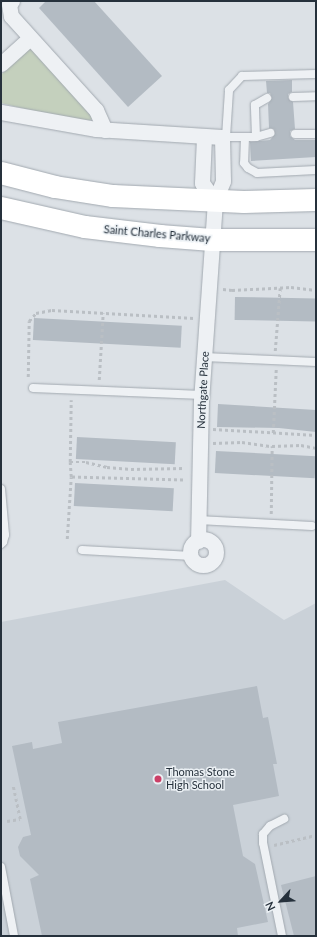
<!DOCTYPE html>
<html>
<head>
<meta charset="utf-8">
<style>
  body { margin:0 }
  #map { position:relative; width:317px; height:937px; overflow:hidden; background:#dce1e6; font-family:Lato,sans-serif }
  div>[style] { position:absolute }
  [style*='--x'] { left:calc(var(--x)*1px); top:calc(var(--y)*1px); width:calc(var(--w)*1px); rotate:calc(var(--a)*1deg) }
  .built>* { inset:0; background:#cad1d8 }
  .green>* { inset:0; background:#c4d0bd }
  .building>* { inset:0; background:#b3bbc3; transform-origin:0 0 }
  .path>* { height:2.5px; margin-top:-1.25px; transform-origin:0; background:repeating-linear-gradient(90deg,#babfc4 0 3px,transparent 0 6px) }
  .roads { filter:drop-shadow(0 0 1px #a2a9b0) drop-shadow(0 0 1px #a2a9b0) }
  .lane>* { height:8px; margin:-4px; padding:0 4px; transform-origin:4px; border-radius:4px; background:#eef1f4 }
  .street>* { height:15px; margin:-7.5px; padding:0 7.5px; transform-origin:7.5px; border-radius:7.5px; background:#eef1f4 }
  .street>.ring { margin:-7.5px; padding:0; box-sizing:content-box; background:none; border:15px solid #eef1f4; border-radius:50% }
  .primary>* { height:22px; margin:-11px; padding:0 11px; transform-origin:11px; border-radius:11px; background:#fff }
  .dots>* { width:11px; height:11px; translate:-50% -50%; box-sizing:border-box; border:2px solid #ebf0f4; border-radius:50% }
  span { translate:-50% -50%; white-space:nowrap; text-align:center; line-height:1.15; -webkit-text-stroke:3px #ebf0f4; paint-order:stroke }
  .street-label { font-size:11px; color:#26313c }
  .poi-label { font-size:11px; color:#26313c }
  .left { translate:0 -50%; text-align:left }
  .frame { position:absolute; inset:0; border:2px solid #26313c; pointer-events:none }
  .north { position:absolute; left:261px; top:881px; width:40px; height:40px; -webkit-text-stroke:3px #ebf0f4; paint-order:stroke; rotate:244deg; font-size:11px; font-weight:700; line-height:16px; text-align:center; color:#26313c }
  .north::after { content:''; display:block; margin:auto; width:14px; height:18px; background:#26313c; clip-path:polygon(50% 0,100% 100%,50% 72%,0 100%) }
</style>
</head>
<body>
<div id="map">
  <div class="built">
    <div style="clip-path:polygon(225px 580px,284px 620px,316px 603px,316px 936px,1px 936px,1px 622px)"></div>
  </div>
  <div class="green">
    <div style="clip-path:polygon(29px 44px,93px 118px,85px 124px,1px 103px,1px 75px)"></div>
  </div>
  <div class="building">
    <div style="clip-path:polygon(46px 1px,94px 1px,162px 76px,128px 107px,39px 8px)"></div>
    <div style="clip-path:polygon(292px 80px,292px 92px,288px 94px,288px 98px,293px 102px,295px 129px,290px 131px,290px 136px,295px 140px,316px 140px,316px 157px,251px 161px,250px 142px,270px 140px,275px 134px,274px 129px,269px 128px,268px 104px,272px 98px,270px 93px,267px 93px,266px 81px)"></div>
    <div style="left:235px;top:297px;width:81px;height:23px;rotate:1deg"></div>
    <div style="left:34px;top:318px;width:148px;height:22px;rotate:3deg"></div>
    <div style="clip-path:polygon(218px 404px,316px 410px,316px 432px,279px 428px,217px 427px)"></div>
    <div style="left:77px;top:437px;width:99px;height:22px;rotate:3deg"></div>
    <div style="left:216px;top:451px;width:100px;height:22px;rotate:3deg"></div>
    <div style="left:75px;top:483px;width:99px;height:23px;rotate:3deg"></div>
    <div style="clip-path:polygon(257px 686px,263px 718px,268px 717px,277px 764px,273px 764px,279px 796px,233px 805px,243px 856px,255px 864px,268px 922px,237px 928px,238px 936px,42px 936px,30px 879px,39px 875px,20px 856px,18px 847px,23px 837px,31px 835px,12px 746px,32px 742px,33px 749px,62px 743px,58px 722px)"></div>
    <div style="clip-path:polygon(316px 876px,316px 936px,294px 936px,281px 885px)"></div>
  </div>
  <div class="path">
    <div style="--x:223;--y:289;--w:9;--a:6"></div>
    <div style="--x:232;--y:290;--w:59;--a:-2.9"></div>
    <div style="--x:291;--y:287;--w:25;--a:7"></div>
    <div style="--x:275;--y:351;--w:63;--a:-85.5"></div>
    <div style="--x:28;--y:377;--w:56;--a:-89"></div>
    <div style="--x:29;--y:321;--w:11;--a:-49"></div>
    <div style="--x:36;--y:313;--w:16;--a:-11"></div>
    <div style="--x:52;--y:310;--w:142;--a:3.2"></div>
    <div style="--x:99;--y:380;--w:67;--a:-86.6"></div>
    <div style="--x:213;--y:429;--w:103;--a:3.3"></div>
    <div style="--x:273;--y:433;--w:64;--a:-87.3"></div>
    <div style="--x:213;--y:443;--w:29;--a:-2"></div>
    <div style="--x:242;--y:442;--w:30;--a:8"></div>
    <div style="--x:272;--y:446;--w:29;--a:-2"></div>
    <div style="--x:301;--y:445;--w:15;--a:11"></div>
    <div style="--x:70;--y:462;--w:62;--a:-89.1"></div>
    <div style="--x:183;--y:480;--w:112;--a:-178.5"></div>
    <div style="--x:71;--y:477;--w:15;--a:-94"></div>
    <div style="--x:70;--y:462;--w:16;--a:0"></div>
    <div style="--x:86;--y:462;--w:22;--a:13"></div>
    <div style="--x:107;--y:467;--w:24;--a:5"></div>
    <div style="--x:131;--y:469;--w:53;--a:-1.1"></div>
    <div style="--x:271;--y:514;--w:68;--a:-89.2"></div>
    <div style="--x:67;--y:539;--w:62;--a:-86.3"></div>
    <div style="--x:7;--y:821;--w:13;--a:-9"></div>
    <div style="--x:20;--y:819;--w:35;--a:-102"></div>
    <div style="--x:274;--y:845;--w:43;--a:-13.4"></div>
  </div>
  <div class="roads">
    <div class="lane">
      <div style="--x:293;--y:97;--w:23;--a:-2"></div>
      <div style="--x:295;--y:134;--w:21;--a:0"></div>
      <div style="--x:222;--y:137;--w:34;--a:0"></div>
      <div style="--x:256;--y:137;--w:15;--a:-16"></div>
      <div style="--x:226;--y:137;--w:47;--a:-86.3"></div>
      <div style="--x:229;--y:90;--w:19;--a:-47"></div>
      <div style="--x:242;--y:76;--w:74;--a:-1.5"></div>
      <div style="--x:245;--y:137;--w:26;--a:92"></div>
      <div style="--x:244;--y:163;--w:6;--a:51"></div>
      <div style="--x:248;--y:168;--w:10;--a:29"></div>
      <div style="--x:257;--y:173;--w:59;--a:-2.9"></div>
      <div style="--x:256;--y:137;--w:32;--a:-92"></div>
      <div style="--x:255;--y:105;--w:14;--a:-30"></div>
      <div style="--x:204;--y:357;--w:112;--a:2.6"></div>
      <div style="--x:33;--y:388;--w:169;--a:2.4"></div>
      <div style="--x:1;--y:489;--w:46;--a:85"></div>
      <div style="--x:5;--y:535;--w:7;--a:106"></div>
      <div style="--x:3;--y:542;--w:3;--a:135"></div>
      <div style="--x:198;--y:520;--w:114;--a:3"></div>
      <div style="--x:82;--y:550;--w:110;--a:3.1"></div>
      <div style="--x:1;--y:867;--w:70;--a:79.3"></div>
      <div style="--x:282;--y:936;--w:95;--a:-101.5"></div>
      <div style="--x:263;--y:843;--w:9;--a:-90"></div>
      <div style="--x:263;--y:834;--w:11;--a:-49"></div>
      <div style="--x:270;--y:826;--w:16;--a:-27"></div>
    </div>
    <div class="street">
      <div style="--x:12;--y:1;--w:4;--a:135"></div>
      <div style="--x:9;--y:4;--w:12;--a:81"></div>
      <div style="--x:11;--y:16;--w:127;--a:47.9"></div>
      <div style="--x:96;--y:110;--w:22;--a:66"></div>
      <div style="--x:1;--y:64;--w:39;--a:-42"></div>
      <div style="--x:1;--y:112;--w:97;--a:10.1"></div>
      <div style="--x:96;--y:129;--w:126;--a:3.6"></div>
      <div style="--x:222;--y:137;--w:44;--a:88.7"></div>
      <div style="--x:223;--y:181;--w:22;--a:112"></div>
      <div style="--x:215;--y:201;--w:199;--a:94"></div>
      <div style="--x:201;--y:400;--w:141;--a:91.2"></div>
      <div style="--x:204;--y:137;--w:46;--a:92.5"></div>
      <div style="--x:202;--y:183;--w:22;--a:54"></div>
      <div class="ring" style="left:190px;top:539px;width:11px;height:11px"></div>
    </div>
    <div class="primary">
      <div style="--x:1;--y:173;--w:56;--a:14.5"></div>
      <div style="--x:55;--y:187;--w:59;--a:8.8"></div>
      <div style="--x:113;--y:196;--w:131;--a:2.6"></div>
      <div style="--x:244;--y:202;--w:72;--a:-1.6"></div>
      <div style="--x:1;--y:208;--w:86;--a:12.7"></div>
      <div style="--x:85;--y:227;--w:76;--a:6.8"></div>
      <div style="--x:160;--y:236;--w:52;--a:4.4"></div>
      <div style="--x:212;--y:240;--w:104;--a:0"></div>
    </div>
  </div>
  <div class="dots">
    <div style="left:158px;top:779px;background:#cc3f67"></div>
  </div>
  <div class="street-label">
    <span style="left:157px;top:234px;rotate:5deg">Saint Charles Parkway</span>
    <span style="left:203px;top:390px;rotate:-87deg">Northgate Place</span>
  </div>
  <div class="poi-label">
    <span class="left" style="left:166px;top:779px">Thomas Stone<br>High School</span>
  </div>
  <div class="frame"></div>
  <div class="north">N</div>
</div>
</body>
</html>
